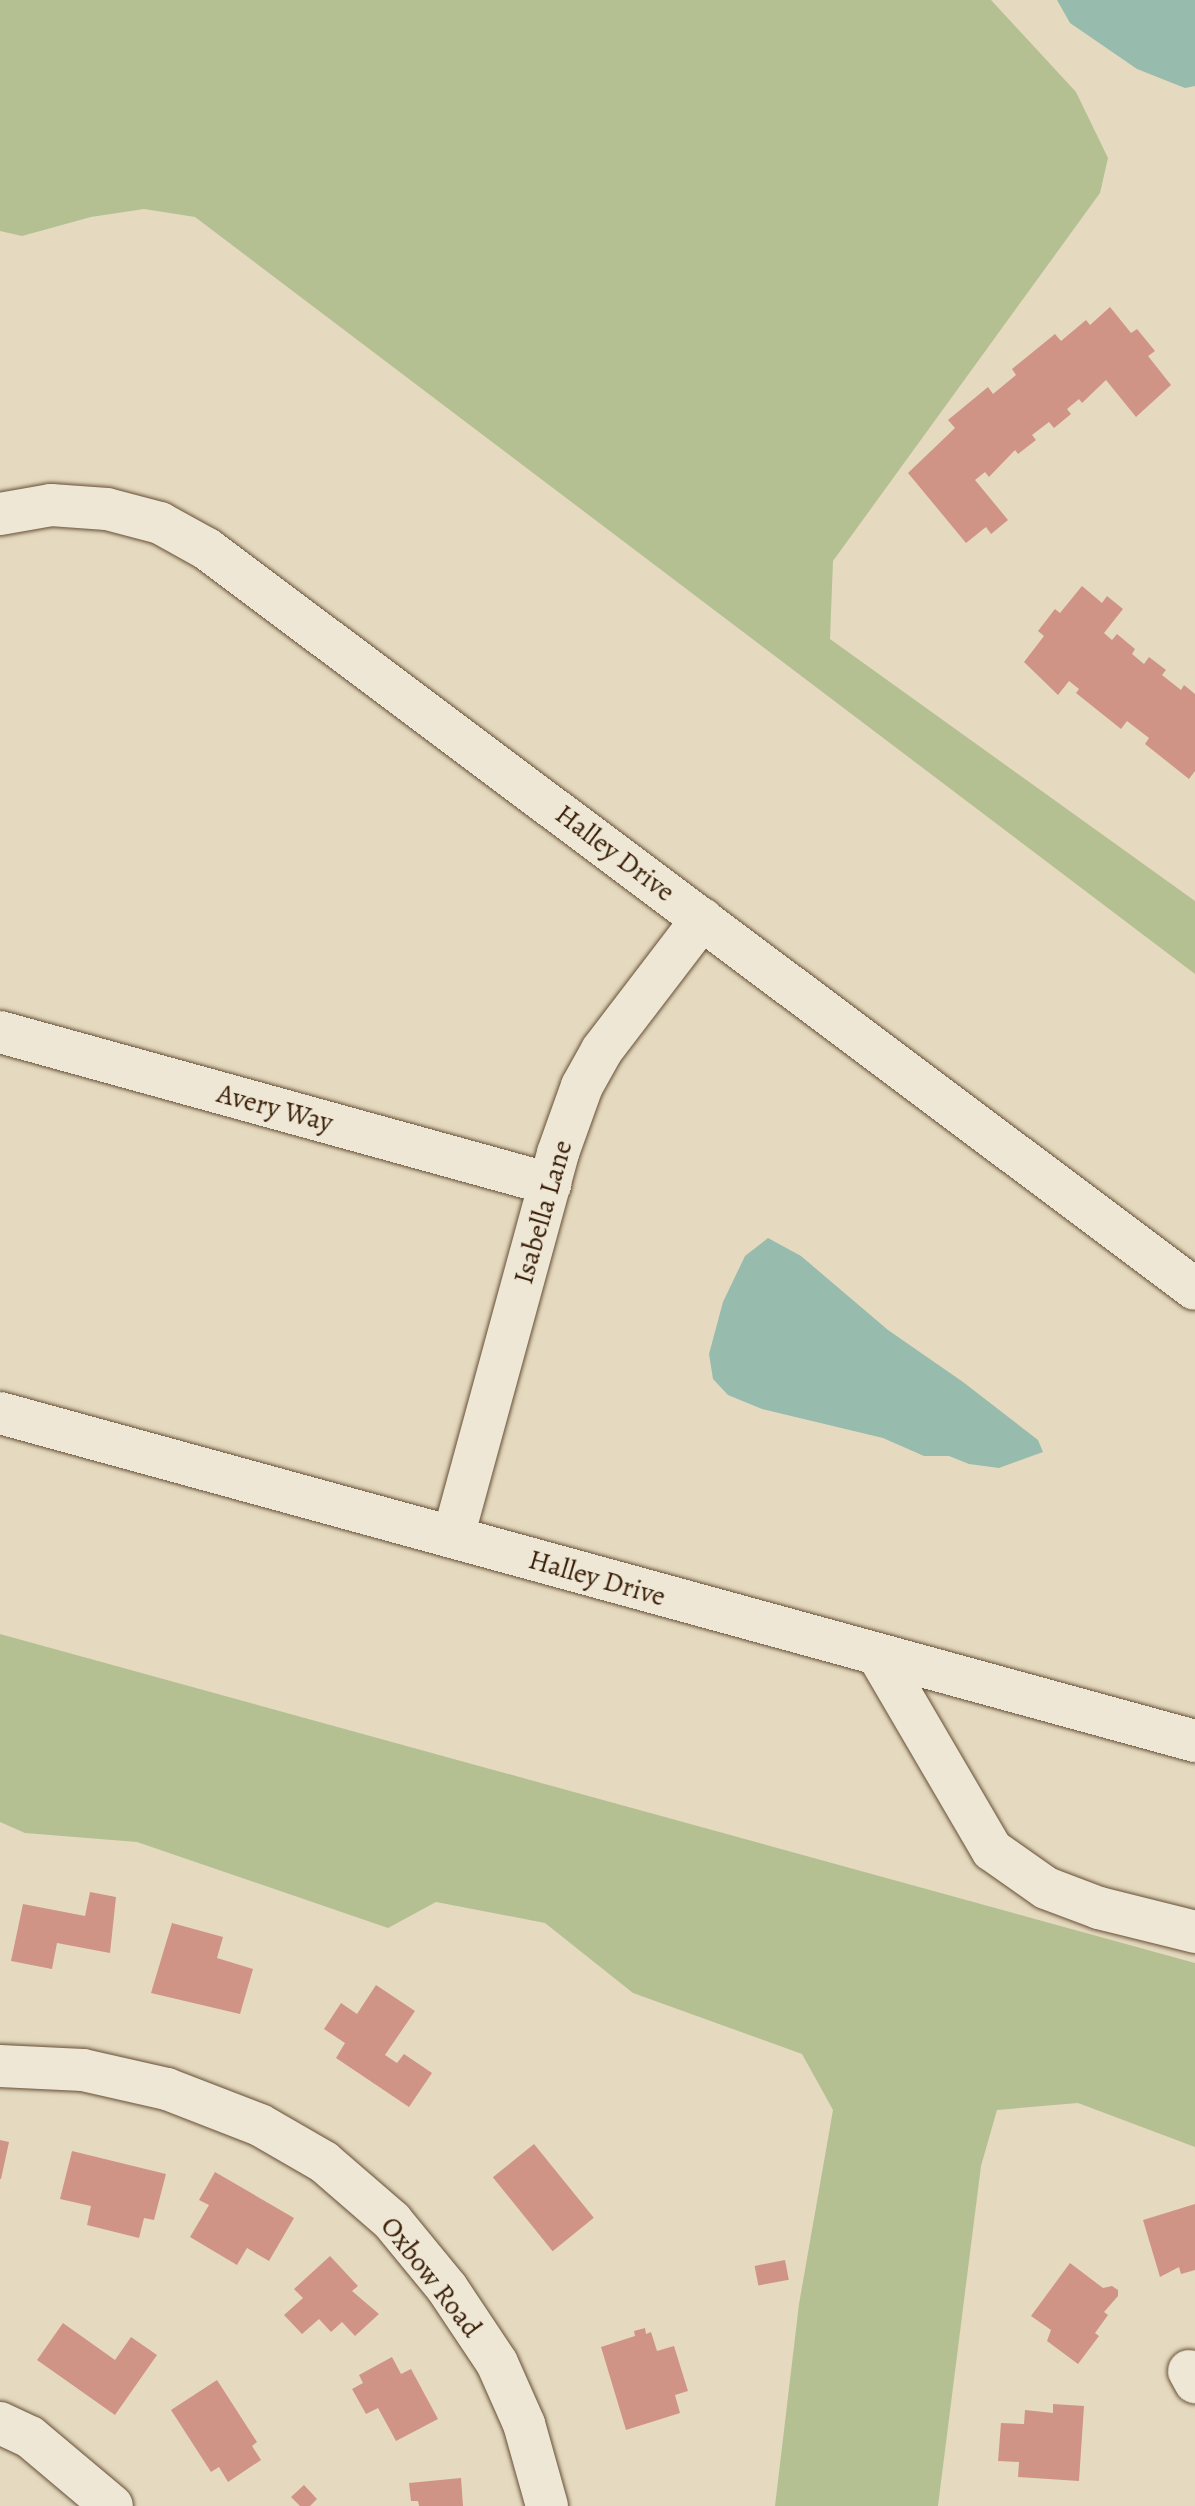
<!DOCTYPE html>
<html>
<head>
<meta charset="utf-8">
<style>
  body { margin:0 }
  #map { position:relative; width:1195px; height:2506px; overflow:hidden; background:#e5dabf; font-family:Alegreya,serif }
  div>[style] { position:absolute }
  [style*='--x'] { left:calc(var(--x)*1px); top:calc(var(--y)*1px); width:calc(var(--w)*1px); rotate:calc(var(--a)*1deg) }
  .green>* { inset:0; background:#b5c092 }
  .water>* { inset:0; background:#97bbac }
  .building>* { inset:0; background:#d09486; transform-origin:0 0 }
  .roads { filter:drop-shadow(0 0 2px #664f37) drop-shadow(0 0 2px #664f37) }
  .minor>* { height:42px; margin:-21px; padding:0 21px; transform-origin:21px; border-radius:21px; background:#eee7d5 }
  span { translate:-50% -50%; white-space:nowrap; text-align:center; line-height:1.15; -webkit-text-stroke:6px #eee7d5; paint-order:stroke }
  .street-label { font-size:28px; color:#3c210a }
</style>
</head>
<body>
<div id="map">
  <div class="green">
    <div style="clip-path:polygon(0 0,991px 0,1076px 92px,1108px 158px,1100px 193px,833px 561px,830px 639px,1195px 901px,1195px 974px,195px 217px,144px 209px,91px 217px,22px 236px,0 231px)"></div>
    <div style="clip-path:polygon(0 1634px,1195px 1963px,1195px 2147px,1078px 2103px,997px 2110px,981px 2166px,938px 2506px,775px 2506px,799px 2304px,833px 2110px,802px 2054px,633px 1993px,545px 1923px,436px 1902px,388px 1928px,137px 1842px,25px 1833px,0 1822px)"></div>
  </div>
  <div class="water">
    <div style="clip-path:polygon(1057px 0,1195px 0,1195px 86px,1185px 88px,1137px 69px,1070px 23px)"></div>
    <div style="clip-path:polygon(768px 1238px,801px 1256px,888px 1330px,963px 1382px,1038px 1440px,1043px 1452px,999px 1468px,969px 1464px,949px 1456px,924px 1456px,883px 1438px,762px 1409px,728px 1395px,713px 1379px,709px 1354px,723px 1302px,745px 1256px)"></div>
  </div>
  <div class="building">
    <div style="clip-path:polygon(1110px 307px,1131px 333px,1137px 329px,1155px 351px,1148px 356px,1171px 385px,1136px 417px,1106px 380px,1082px 403px,1079px 399px,1067px 409px,1071px 414px,1054px 428px,1049px 422px,1032px 435px,1036px 440px,1018px 454px,1015px 450px,989px 477px,985px 472px,975px 480px,1008px 520px,991px 534px,986px 527px,966px 543px,908px 473px,955px 428px,948px 420px,988px 387px,993px 394px,1016px 375px,1012px 369px,1055px 334px,1061px 341px,1086px 320px,1090px 325px)"></div>
    <div style="clip-path:polygon(1082px 586px,1102px 603px,1107px 596px,1123px 609px,1104px 633px,1112px 640px,1117px 634px,1135px 649px,1132px 654px,1144px 664px,1149px 657px,1166px 670px,1162px 675px,1181px 690px,1184px 685px,1195px 694px,1195px 771px,1189px 779px,1145px 744px,1149px 738px,1127px 721px,1121px 729px,1076px 693px,1079px 689px,1069px 681px,1058px 695px,1024px 662px,1044px 636px,1038px 631px,1055px 609px,1060px 613px)"></div>
    <div style="clip-path:polygon(90px 1892px,116px 1897px,110px 1953px,57px 1943px,52px 1969px,11px 1961px,23px 1904px,85px 1916px)"></div>
    <div style="clip-path:polygon(172px 1923px,223px 1937px,217px 1958px,253px 1969px,240px 2014px,151px 1993px)"></div>
    <div style="clip-path:polygon(376px 1985px,415px 2011px,385px 2055px,397px 2063px,404px 2054px,432px 2073px,409px 2107px,336px 2058px,345px 2043px,324px 2029px,341px 2003px,357px 2014px)"></div>
    <div style="clip-path:polygon(0 2140px,9px 2142px,1px 2179px,0 2179px)"></div>
    <div style="left:534px;top:2144px;width:95px;height:53px;rotate:51deg"></div>
    <div style="clip-path:polygon(72px 2151px,166px 2174px,154px 2220px,144px 2218px,139px 2238px,87px 2225px,91px 2206px,60px 2199px)"></div>
    <div style="clip-path:polygon(215px 2172px,294px 2218px,269px 2261px,247px 2248px,237px 2265px,190px 2237px,209px 2205px,199px 2200px)"></div>
    <div style="clip-path:polygon(1195px 2204px,1195px 2270px,1181px 2274px,1179px 2267px,1160px 2277px,1143px 2220px)"></div>
    <div style="clip-path:polygon(330px 2256px,358px 2286px,352px 2291px,379px 2314px,355px 2336px,342px 2322px,331px 2332px,319px 2319px,302px 2334px,284px 2315px,303px 2298px,294px 2289px)"></div>
    <div style="left:785px;top:2260px;width:20px;height:31px;rotate:79deg"></div>
    <div style="clip-path:polygon(1070px 2263px,1103px 2288px,1112px 2286px,1118px 2290px,1118px 2296px,1104px 2312px,1108px 2315px,1095px 2333px,1099px 2336px,1078px 2364px,1047px 2341px,1051px 2330px,1031px 2316px)"></div>
    <div style="clip-path:polygon(63px 2323px,115px 2360px,131px 2337px,157px 2355px,115px 2415px,37px 2360px)"></div>
    <div style="clip-path:polygon(645px 2328px,646px 2334px,651px 2332px,657px 2351px,674px 2346px,688px 2391px,675px 2395px,680px 2413px,626px 2430px,601px 2347px,635px 2336px,634px 2331px)"></div>
    <div style="clip-path:polygon(392px 2357px,401px 2374px,411px 2369px,438px 2419px,396px 2441px,378px 2408px,366px 2414px,352px 2389px,363px 2383px,359px 2375px)"></div>
    <div style="clip-path:polygon(217px 2380px,257px 2442px,252px 2446px,261px 2460px,228px 2482px,219px 2467px,211px 2472px,171px 2410px)"></div>
    <div style="clip-path:polygon(1053px 2404px,1084px 2406px,1079px 2481px,1018px 2477px,1019px 2462px,998px 2461px,1001px 2423px,1024px 2424px,1025px 2410px,1053px 2413px)"></div>
    <div style="clip-path:polygon(461px 2478px,463px 2506px,419px 2506px,418px 2501px,411px 2501px,409px 2483px)"></div>
    <div style="clip-path:polygon(304px 2485px,317px 2499px,310px 2506px,300px 2506px,291px 2497px)"></div>
  </div>
  <div class="roads">
    <div class="minor">
      <div style="--x:0;--y:514;--w:52;--a:-10"></div>
      <div style="--x:51;--y:505;--w:56;--a:4.1"></div>
      <div style="--x:107;--y:509;--w:55;--a:14.8"></div>
      <div style="--x:160;--y:523;--w:54;--a:29"></div>
      <div style="--x:207;--y:549;--w:1234;--a:36.83"></div>
      <div style="--x:0;--y:1032;--w:571;--a:15.45"></div>
      <div style="--x:0;--y:1413;--w:1239;--a:15.35"></div>
      <div style="--x:453;--y:1537;--w:398;--a:-74.7"></div>
      <div style="--x:558;--y:1153;--w:71;--a:-70.3"></div>
      <div style="--x:582;--y:1086;--w:41;--a:-60.9"></div>
      <div style="--x:602;--y:1050;--w:165;--a:-52.6"></div>
      <div style="--x:878;--y:1655;--w:226;--a:59.7"></div>
      <div style="--x:992;--y:1850;--w:66;--a:35.1"></div>
      <div style="--x:1046;--y:1888;--w:57;--a:20.7"></div>
      <div style="--x:1099;--y:1908;--w:99;--a:14"></div>
      <div style="--x:0;--y:2066;--w:83;--a:2.8"></div>
      <div style="--x:83;--y:2070;--w:86;--a:12.7"></div>
      <div style="--x:167;--y:2089;--w:100;--a:21.2"></div>
      <div style="--x:260;--y:2125;--w:74;--a:30"></div>
      <div style="--x:324;--y:2162;--w:90;--a:40.9"></div>
      <div style="--x:392;--y:2221;--w:87;--a:50.6"></div>
      <div style="--x:447;--y:2288;--w:90;--a:56.3"></div>
      <div style="--x:497;--y:2363;--w:67;--a:66.1"></div>
      <div style="--x:524;--y:2424;--w:85;--a:74.3"></div>
      <div style="--x:1189;--y:2371;--w:13;--a:61"></div>
      <div style="--x:0;--y:2423;--w:33;--a:25"></div>
      <div style="--x:30;--y:2437;--w:107;--a:40.1"></div>
    </div>
  </div>
  <div class="street-label">
    <span style="left:615px;top:853px;rotate:37deg">Halley Drive</span>
    <span style="left:275px;top:1108px;rotate:15deg">Avery Way</span>
    <span style="left:543px;top:1212px;rotate:-74deg">Isabella Lane</span>
    <span style="left:597px;top:1578px;rotate:16deg">Halley Drive</span>
    <span style="left:431px;top:2277px;rotate:52deg">Oxbow Road</span>
  </div>
</div>
</body>
</html>
